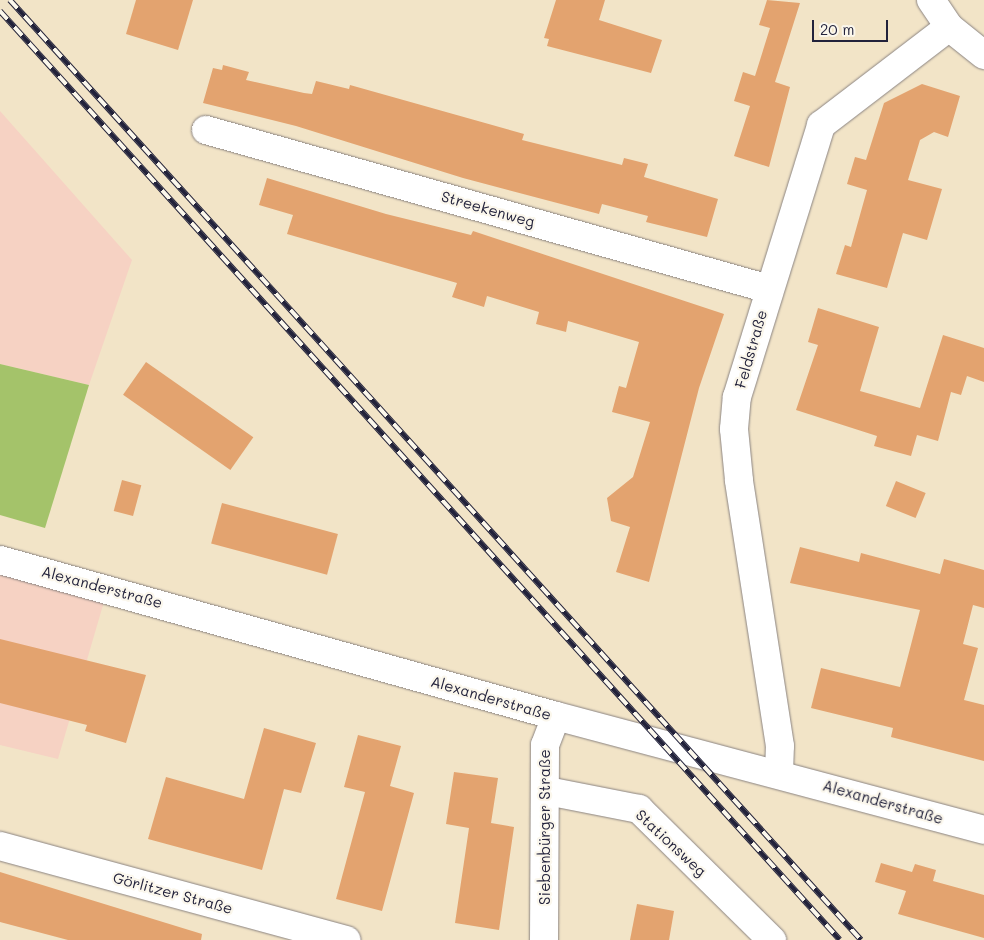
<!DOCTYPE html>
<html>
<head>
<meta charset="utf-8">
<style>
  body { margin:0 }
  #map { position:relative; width:984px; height:940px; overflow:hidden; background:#f2e4c7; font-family:Mali,sans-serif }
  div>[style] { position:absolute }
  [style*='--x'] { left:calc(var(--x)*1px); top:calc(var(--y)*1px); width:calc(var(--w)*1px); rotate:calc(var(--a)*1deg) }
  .built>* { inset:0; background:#f6d2c3 }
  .green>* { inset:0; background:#a4c36a }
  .building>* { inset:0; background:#e3a36f; transform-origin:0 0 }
  .roads { filter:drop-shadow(0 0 1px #8a8381) drop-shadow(0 0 1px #8a8381) }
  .minor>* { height:28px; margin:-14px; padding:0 14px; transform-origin:14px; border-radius:14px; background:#fff }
  .major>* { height:28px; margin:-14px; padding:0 14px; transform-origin:14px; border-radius:14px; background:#fff }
  .rail>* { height:5.5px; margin-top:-2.75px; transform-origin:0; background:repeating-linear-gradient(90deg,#fbf7ec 0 11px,#22223b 0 22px); box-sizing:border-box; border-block:1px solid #22223b }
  span { translate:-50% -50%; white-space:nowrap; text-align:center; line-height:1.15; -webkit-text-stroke:4.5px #fbf7ec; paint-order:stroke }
  .street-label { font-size:15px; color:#22223b }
  .scale { position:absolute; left:812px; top:20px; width:76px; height:22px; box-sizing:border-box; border:2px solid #22223b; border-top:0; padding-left:6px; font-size:15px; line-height:18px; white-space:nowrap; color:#22223b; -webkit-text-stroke:4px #fbf7ec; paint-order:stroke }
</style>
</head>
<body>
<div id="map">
  <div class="built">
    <div style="clip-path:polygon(0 111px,132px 260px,89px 385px,0 364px)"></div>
    <div style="clip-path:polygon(0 560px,108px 588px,58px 759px,0 745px)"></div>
  </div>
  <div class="green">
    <div style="clip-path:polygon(0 364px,89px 385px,45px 528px,0 515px)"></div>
  </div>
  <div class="building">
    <div style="clip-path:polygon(136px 0,193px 0,178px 50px,126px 34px)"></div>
    <div style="clip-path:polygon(556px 0,605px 0,599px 20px,662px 40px,651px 73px,547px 46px,549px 39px,544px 38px)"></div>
    <div style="clip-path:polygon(767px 0,800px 3px,775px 82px,790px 87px,769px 167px,734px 156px,750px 106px,734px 101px,743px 72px,755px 76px,770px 28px,759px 25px)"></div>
    <div style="clip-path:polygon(223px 65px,249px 72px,246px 80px,304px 93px,312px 94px,316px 81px,349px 89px,350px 85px,524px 134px,522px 140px,622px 165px,624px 158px,648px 164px,644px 177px,718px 199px,707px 237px,646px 222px,648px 216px,602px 204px,599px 214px,463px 178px,296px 126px,203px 103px,213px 68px,222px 70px)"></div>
    <div style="clip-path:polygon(922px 84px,960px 96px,948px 137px,934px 132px,920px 140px,908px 180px,942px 189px,927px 240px,903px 233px,887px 288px,836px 274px,845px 245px,851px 247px,867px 190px,847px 184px,855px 157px,866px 160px,884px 103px)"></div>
    <div style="clip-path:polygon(267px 178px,386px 214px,471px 235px,473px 231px,724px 314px,699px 388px,649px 582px,616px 572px,630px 527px,611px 521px,607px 498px,633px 477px,650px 422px,612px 412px,619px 386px,626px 388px,639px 342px,568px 321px,566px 332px,536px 324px,539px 312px,487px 296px,484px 307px,452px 297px,457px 283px,287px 234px,293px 215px,259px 205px)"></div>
    <div style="clip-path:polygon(818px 308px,879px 327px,860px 391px,920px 408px,943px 335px,984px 348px,984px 382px,967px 376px,961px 395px,951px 392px,938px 441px,917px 435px,911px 456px,874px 446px,877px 436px,796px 410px,818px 345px,808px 342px)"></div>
    <div style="left:146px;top:362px;width:131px;height:40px;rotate:35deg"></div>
    <div style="left:122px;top:480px;width:20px;height:32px;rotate:15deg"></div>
    <div style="left:896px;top:481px;width:32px;height:27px;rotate:22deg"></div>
    <div style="left:222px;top:503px;width:120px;height:42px;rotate:15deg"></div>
    <div style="clip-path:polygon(800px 547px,859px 562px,861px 553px,940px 574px,944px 559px,984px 570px,984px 608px,973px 605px,963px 644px,978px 648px,964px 700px,984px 705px,984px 761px,891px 737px,893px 728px,811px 708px,821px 668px,900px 687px,920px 610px,790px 583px)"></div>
    <div style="clip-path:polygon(0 639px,146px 675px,126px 743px,85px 731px,87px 725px,0 703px)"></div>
    <div style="clip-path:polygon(264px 728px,316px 743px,301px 793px,284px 789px,262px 870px,148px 839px,166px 777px,244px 799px)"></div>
    <div style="clip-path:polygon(358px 735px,401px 746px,390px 786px,414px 793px,382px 911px,336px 899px,365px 792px,344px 787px)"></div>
    <div style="clip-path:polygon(454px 772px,498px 778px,491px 823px,514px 827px,499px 930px,455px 923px,469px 828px,446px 824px)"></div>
    <div style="clip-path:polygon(881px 863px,912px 872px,915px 864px,936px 870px,933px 881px,984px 895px,984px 938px,898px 914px,906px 891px,875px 882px)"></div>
    <div style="clip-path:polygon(0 872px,202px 934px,201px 940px,68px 940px,0 922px)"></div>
    <div style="clip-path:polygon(637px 904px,674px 911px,669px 940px,630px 940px)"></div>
  </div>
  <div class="roads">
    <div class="minor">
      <div style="--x:931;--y:0;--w:32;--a:56"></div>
      <div style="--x:949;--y:27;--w:45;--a:38.7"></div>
      <div style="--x:206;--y:130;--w:585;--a:15.77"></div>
      <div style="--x:779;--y:773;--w:27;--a:-88"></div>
      <div style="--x:780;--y:746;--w:269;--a:-98.8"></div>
      <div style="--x:739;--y:480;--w:51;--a:-95.6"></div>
      <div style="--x:734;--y:429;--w:32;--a:-85"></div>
      <div style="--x:737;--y:397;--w:285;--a:-72.8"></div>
      <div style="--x:821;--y:125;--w:161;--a:-37.4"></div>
      <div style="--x:547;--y:791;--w:94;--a:11.1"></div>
      <div style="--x:639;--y:809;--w:187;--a:44.6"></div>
      <div style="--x:0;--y:846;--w:359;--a:15.2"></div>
      <div style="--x:544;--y:940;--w:195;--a:-89.7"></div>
      <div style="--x:545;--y:745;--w:31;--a:-69"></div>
    </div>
    <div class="major">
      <div style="--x:0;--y:560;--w:577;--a:15.67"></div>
      <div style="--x:556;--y:716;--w:443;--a:14.9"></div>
    </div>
  </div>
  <div class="rail">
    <div style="--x:10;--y:0;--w:1268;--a:47.84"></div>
    <div style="--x:0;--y:11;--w:1252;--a:47.88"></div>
  </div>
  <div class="street-label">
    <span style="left:488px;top:209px;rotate:16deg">Streekenweg</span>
    <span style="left:751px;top:349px;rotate:-74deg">Feldstraße</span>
    <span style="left:102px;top:587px;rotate:15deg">Alexanderstraße</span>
    <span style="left:491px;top:698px;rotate:16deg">Alexanderstraße</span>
    <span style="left:883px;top:802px;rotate:16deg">Alexanderstraße</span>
    <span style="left:545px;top:827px;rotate:-90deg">Siebenbürger Straße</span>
    <span style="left:671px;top:843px;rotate:43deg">Stationsweg</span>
    <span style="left:173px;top:893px;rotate:15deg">Görlitzer Straße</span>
  </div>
  <div class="scale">20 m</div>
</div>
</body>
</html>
